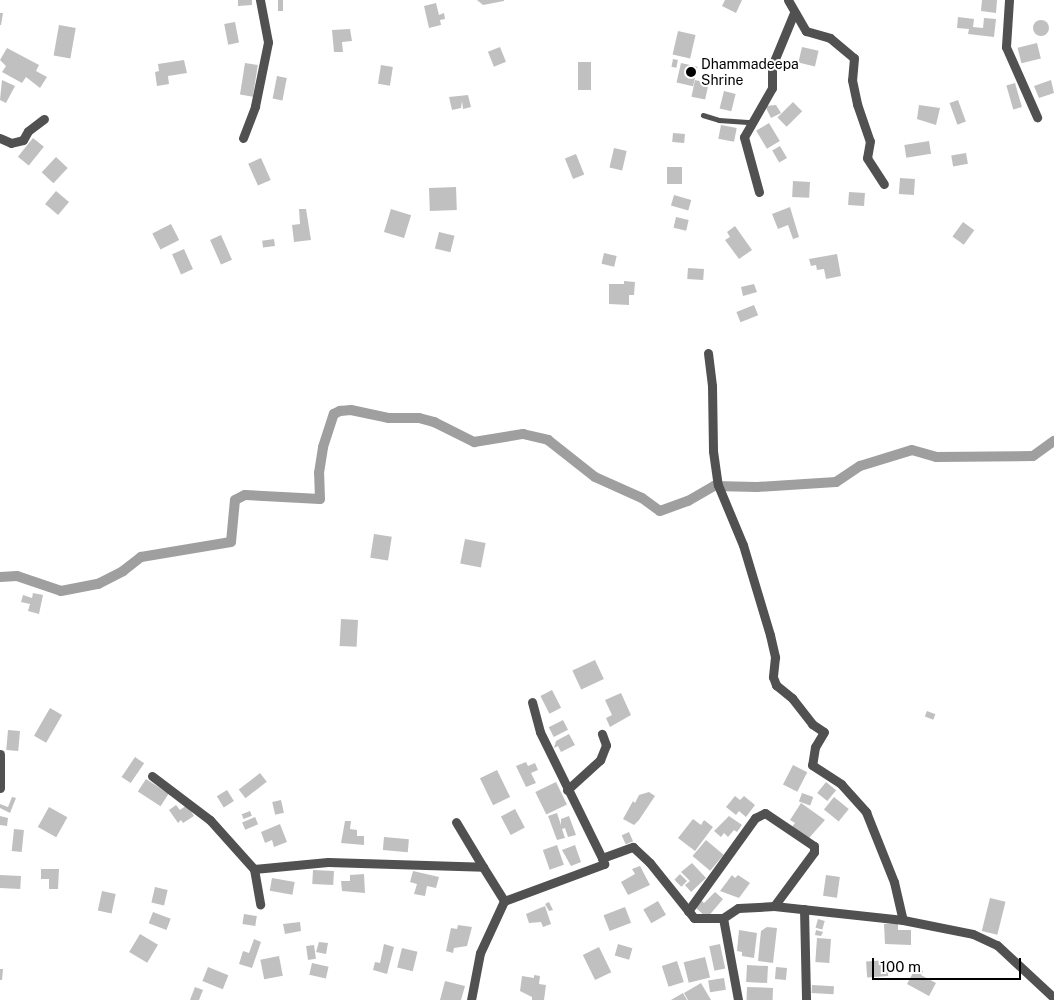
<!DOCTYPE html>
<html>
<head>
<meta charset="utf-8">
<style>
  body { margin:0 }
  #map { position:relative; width:1054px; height:1000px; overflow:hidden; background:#fff; font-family:"Public Sans",sans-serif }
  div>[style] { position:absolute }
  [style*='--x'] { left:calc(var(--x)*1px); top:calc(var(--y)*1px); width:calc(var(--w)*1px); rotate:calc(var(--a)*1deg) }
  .canal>* { height:10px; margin:-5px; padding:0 5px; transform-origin:5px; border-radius:5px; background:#9f9f9f }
  .building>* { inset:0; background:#c0c0c0; transform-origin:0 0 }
  .round { border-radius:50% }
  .lane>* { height:4.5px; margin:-2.25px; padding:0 2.25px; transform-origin:2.25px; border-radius:2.25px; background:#515151 }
  .street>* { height:9px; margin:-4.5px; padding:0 4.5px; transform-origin:4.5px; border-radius:4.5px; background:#515151 }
  .dots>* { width:14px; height:14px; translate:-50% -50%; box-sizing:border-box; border:2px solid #fff; border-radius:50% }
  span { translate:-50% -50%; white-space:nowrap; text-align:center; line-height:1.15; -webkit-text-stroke:4px #fff; paint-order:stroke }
  .poi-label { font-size:14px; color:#000 }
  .left { translate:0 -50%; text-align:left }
  .scale { position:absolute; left:872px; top:958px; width:149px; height:22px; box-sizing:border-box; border:2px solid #000; border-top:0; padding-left:6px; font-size:15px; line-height:18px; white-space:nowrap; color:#000; -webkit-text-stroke:4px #fff; paint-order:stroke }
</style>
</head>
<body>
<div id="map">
  <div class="canal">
    <div style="--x:0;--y:577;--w:17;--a:-3"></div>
    <div style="--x:17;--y:576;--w:46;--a:18.8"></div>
    <div style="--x:61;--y:591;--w:38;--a:-11"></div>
    <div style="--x:98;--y:584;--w:28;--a:-27"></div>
    <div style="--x:123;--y:571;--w:23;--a:-38"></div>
    <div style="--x:141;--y:557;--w:91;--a:-9.5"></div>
    <div style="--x:231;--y:542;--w:42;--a:-84.6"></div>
    <div style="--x:235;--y:500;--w:11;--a:-27"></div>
    <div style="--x:245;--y:495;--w:75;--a:3.1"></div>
    <div style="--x:320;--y:499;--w:26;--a:-92"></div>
    <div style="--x:319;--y:473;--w:26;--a:-81"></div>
    <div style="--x:323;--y:447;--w:35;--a:-72"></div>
    <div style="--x:334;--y:414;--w:7;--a:-27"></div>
    <div style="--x:340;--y:411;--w:11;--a:-5"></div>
    <div style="--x:351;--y:410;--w:38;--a:12"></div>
    <div style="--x:388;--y:418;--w:31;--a:0"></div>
    <div style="--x:419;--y:418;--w:16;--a:15"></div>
    <div style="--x:434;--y:422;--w:45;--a:26.6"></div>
    <div style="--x:474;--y:442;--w:50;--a:-9.3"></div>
    <div style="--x:523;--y:434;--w:26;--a:13"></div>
    <div style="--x:548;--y:440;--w:60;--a:38.2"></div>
    <div style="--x:595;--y:477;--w:51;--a:24.1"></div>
    <div style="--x:642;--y:498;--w:22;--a:36"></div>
    <div style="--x:660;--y:511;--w:30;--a:-20"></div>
    <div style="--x:688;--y:501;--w:30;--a:-30"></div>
    <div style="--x:714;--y:486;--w:43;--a:1.3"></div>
    <div style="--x:757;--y:487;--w:79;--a:-3.6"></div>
    <div style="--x:836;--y:482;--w:29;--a:-34"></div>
    <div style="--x:860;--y:466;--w:54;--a:-17.1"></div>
    <div style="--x:912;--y:450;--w:25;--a:16"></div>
    <div style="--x:936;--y:457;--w:97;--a:-0.6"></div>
    <div style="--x:1033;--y:456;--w:26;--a:-36"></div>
  </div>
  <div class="building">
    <div style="clip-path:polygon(238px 0,252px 0,252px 5px,238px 6px)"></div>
    <div style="left:278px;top:0;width:5px;height:11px"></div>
    <div style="clip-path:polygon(477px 0,504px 0,504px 1px,483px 5px)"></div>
    <div style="clip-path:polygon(725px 0,742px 0,736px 13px,722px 6px)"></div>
    <div style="clip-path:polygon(982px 0,997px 0,996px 13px,981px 11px)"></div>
    <div style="clip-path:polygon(436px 3px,439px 15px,444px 13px,445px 19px,440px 20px,441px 25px,429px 28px,424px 6px)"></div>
    <div style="clip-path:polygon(0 13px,3px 13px,1px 25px,0 25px)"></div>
    <div style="clip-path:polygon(958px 17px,974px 19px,973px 27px,983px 28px,984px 18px,996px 19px,994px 37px,968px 34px,969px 29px,957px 28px)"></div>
    <div class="round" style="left:1033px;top:20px;width:16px;height:16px"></div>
    <div style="left:235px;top:22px;width:21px;height:11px;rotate:79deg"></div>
    <div style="left:59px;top:25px;width:17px;height:31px;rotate:10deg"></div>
    <div style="clip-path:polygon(350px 29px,352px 41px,342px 42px,343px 52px,334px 52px,332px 30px)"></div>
    <div style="left:678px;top:31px;width:18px;height:24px;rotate:13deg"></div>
    <div style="left:1037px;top:43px;width:16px;height:20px;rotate:76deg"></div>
    <div style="left:500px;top:47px;width:16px;height:13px;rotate:68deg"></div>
    <div style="left:802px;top:47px;width:17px;height:16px;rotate:13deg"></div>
    <div style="clip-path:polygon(7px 48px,39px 65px,36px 71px,47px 77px,40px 88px,26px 77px,22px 83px,2px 72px,6px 66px,0 60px)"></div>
    <div style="left:673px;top:59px;width:5px;height:8px;rotate:11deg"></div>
    <div style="clip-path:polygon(184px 60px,187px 73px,168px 76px,169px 84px,157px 86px,155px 72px,159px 71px,158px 64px)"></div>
    <div style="left:591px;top:62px;width:28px;height:13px;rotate:90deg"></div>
    <div style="left:245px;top:63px;width:13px;height:32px;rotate:9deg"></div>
    <div style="left:681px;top:63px;width:17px;height:20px;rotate:13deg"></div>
    <div style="left:381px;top:65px;width:12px;height:19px;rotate:9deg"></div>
    <div style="left:277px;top:76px;width:10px;height:23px;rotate:11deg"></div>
    <div style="clip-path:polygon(2px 80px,15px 86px,6px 103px,0 100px)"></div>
    <div style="left:695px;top:80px;width:14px;height:17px;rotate:12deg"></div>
    <div style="clip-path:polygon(1051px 80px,1054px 93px,1039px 98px,1034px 86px)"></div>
    <div style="left:1015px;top:83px;width:25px;height:9px;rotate:74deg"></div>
    <div style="left:724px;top:91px;width:12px;height:18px;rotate:14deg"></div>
    <div style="clip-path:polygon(468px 95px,471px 107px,463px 109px,462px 101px,461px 108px,452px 110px,449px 97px)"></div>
    <div style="left:958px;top:100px;width:23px;height:9px;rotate:70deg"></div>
    <div style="left:793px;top:102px;width:13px;height:22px;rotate:45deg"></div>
    <div style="clip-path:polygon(776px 105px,781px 113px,771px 118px,765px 106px)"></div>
    <div style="clip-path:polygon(919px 105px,940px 108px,936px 125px,917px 119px)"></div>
    <div style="left:769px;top:123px;width:21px;height:15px;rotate:59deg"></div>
    <div style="left:721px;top:125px;width:16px;height:14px;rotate:11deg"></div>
    <div style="left:673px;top:133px;width:12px;height:9px;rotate:5deg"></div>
    <div style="left:33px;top:138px;width:14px;height:24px;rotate:39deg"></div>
    <div style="left:929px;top:141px;width:13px;height:25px;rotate:81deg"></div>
    <div style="left:780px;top:146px;width:14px;height:9px;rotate:60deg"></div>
    <div style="left:614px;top:148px;width:13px;height:20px;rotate:13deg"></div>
    <div style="left:966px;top:153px;width:11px;height:15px;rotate:80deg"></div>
    <div style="left:576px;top:154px;width:22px;height:12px;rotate:68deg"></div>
    <div style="left:56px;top:157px;width:16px;height:21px;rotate:43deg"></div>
    <div style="left:261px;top:158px;width:24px;height:14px;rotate:66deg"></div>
    <div style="left:667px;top:167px;width:15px;height:17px"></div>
    <div style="left:900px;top:178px;width:15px;height:16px;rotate:4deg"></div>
    <div style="left:793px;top:181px;width:17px;height:16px;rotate:3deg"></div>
    <div style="left:456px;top:187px;width:23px;height:27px;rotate:88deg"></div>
    <div style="left:56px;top:191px;width:17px;height:17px;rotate:40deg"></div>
    <div style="left:849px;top:192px;width:16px;height:13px;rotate:4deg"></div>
    <div style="left:674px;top:195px;width:18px;height:11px;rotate:16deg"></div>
    <div style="clip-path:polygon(790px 207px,799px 237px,793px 239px,788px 225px,778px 229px,772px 214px)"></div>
    <div style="clip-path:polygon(299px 209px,306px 209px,311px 240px,294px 242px,292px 225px,300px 224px)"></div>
    <div style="left:391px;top:209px;width:21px;height:24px;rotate:17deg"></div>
    <div style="left:676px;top:217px;width:13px;height:11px;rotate:13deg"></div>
    <div style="left:963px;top:222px;width:14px;height:18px;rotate:36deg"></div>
    <div style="left:171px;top:224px;width:18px;height:21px;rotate:63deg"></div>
    <div style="clip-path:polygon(735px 226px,752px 250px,739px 259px,725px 240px,730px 237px,727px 232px)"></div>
    <div style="left:439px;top:232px;width:16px;height:17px;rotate:14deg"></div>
    <div style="left:221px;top:235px;width:27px;height:12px;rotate:66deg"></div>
    <div style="left:274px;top:239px;width:7px;height:12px;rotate:82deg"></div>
    <div style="left:184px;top:249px;width:22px;height:13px;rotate:66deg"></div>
    <div style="left:604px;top:253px;width:13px;height:11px;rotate:13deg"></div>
    <div style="clip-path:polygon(837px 254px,841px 276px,826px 279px,824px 269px,817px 270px,816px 265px,811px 266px,809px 259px)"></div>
    <div style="left:688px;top:268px;width:16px;height:11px;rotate:4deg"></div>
    <div style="clip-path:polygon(624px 281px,635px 282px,634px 295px,629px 295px,629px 305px,609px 304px,609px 284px,624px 284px)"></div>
    <div style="clip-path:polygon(754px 284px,757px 292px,743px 296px,741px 287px)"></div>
    <div style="left:754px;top:305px;width:11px;height:19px;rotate:68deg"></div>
    <div style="left:374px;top:534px;width:18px;height:24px;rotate:9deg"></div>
    <div style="left:465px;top:539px;width:21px;height:25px;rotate:11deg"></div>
    <div style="clip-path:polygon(33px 593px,43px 595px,39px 614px,28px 611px,30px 604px,21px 602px,23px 595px,32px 598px)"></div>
    <div style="left:341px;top:619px;width:17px;height:27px;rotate:3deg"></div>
    <div style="left:595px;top:660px;width:21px;height:25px;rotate:65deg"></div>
    <div style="left:552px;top:690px;width:20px;height:13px;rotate:63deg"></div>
    <div style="clip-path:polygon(621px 693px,631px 715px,610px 727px,606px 718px,612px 715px,605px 700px)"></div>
    <div style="left:50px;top:708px;width:14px;height:32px;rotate:30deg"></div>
    <div style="left:927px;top:711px;width:9px;height:6px;rotate:21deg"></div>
    <div style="left:563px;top:720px;width:11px;height:16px;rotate:63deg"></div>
    <div style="left:8px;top:730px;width:12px;height:20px;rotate:5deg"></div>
    <div style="clip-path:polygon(569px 734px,575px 745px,561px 752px,558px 746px,554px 748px,556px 741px)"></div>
    <div style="left:135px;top:757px;width:11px;height:24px;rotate:34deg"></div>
    <div style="clip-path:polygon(526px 762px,528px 766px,535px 763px,538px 770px,531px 773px,536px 783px,526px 787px,516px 766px)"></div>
    <div style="left:793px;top:765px;width:16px;height:22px;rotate:27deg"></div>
    <div style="left:497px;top:770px;width:30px;height:19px;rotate:64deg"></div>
    <div style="left:260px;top:773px;width:11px;height:27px;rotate:52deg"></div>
    <div style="left:146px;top:779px;width:27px;height:15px;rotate:33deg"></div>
    <div style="left:556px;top:782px;width:25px;height:23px;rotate:64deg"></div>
    <div style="left:826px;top:782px;width:13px;height:14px;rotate:39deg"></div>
    <div style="left:227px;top:790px;width:13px;height:12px;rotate:58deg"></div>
    <div style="clip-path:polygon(649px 792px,655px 796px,639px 820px,634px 825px,623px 819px,633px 801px,635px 803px,639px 795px)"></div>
    <div style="left:802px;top:793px;width:12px;height:9px;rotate:20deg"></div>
    <div style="clip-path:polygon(735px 796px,740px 800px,744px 796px,755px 805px,746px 817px,739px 811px,736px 815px,726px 807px)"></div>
    <div style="clip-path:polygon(12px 797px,16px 798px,10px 813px,0 808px,0 804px,8px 807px)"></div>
    <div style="left:834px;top:797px;width:19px;height:16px;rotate:39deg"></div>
    <div style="left:281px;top:800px;width:13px;height:9px;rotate:77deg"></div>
    <div style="clip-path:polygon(801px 803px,825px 820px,809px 838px,792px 827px,795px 823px,790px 820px)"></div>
    <div style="clip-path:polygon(176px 805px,180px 810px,187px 805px,194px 816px,183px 823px,181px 820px,178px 823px,169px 810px)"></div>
    <div style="left:49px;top:807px;width:21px;height:23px;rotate:29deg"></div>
    <div style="left:515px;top:809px;width:21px;height:16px;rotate:62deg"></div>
    <div style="left:250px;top:811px;width:5px;height:9px;rotate:68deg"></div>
    <div style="clip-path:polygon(557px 813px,561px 825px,561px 819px,569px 816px,576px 835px,568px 837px,565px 828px,562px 829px,565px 838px,557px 840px,548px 816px)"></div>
    <div style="clip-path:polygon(0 816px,8px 818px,7px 826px,0 825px)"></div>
    <div style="clip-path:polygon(729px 816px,742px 825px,737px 832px,734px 830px,728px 837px,724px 833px,721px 837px,714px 831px)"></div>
    <div style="left:255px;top:817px;width:8px;height:14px;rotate:67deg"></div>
    <div style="clip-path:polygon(693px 819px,701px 825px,704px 820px,713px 827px,695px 851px,678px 838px)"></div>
    <div style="clip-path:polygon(345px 821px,351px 821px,350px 829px,357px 830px,357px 836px,364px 836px,364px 845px,341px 843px)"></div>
    <div style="clip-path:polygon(280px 824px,287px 842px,274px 847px,272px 840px,265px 843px,261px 832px)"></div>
    <div style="left:14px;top:829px;width:10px;height:22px;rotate:6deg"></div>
    <div style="left:629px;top:832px;width:10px;height:8px;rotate:66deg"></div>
    <div style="left:384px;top:837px;width:25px;height:13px;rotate:5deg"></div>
    <div style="left:706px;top:840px;width:23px;height:21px;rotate:40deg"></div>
    <div style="left:557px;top:845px;width:21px;height:15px;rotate:71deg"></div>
    <div style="clip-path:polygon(575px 845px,581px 862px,571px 866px,562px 850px)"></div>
    <div style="clip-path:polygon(692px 863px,706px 878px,691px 892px,685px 885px,690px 881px,681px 872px)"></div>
    <div style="clip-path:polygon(640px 866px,650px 885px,628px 895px,621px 882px,635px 874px,632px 869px)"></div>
    <div style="clip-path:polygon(41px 869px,59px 869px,58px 889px,49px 889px,49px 879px,41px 879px)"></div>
    <div style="left:313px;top:870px;width:21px;height:14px;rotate:3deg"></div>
    <div style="clip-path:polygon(413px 871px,439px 877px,436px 888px,427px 886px,425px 896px,414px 894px,417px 884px,410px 882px)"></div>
    <div style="clip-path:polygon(364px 874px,365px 893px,342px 891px,341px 881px,350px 881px,350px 875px)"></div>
    <div style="left:680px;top:874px;width:10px;height:8px;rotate:45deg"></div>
    <div style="left:0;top:875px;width:21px;height:13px;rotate:3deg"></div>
    <div style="clip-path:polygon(732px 875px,735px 878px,738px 875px,750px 883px,739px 898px,720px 891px)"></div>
    <div style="left:826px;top:875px;width:14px;height:21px;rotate:8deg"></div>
    <div style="left:272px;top:878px;width:23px;height:13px;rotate:10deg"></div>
    <div style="left:155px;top:887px;width:13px;height:16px;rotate:13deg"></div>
    <div style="left:102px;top:891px;width:14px;height:20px;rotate:12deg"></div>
    <div style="clip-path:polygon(715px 892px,723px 899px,707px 918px,695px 907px,701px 900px,704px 903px)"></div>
    <div style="left:990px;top:898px;width:16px;height:34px;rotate:14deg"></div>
    <div style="left:658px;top:901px;width:16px;height:17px;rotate:60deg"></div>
    <div style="clip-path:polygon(549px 902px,553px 910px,549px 911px,545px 904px)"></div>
    <div style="clip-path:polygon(545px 906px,551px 924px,543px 927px,541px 922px,529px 923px,526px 914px)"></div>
    <div style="left:625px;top:907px;width:17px;height:23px;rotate:69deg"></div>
    <div style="left:153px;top:912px;width:19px;height:12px;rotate:21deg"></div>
    <div style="left:244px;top:914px;width:13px;height:10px;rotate:9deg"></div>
    <div style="left:818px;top:919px;width:7px;height:9px;rotate:16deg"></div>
    <div style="clip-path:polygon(300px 922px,301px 931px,285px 934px,283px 924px)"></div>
    <div style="clip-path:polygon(898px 923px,898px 930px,911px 930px,911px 945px,885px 944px,884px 924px)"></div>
    <div style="clip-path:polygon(458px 925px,472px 927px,467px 946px,454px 948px,453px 953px,446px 951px,451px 928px,457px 929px)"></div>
    <div style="clip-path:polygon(767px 927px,777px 928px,773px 963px,758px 961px,761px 931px)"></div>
    <div style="clip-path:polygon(739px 930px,757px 933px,754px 958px,742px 956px,742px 952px,737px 951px)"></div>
    <div style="clip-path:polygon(816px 930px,823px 932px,821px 936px,815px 935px)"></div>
    <div style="left:140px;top:934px;width:21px;height:21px;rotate:31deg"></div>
    <div style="left:817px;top:938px;width:14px;height:24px;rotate:4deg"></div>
    <div style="clip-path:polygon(254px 939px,261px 942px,252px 968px,239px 964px,243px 951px,249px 953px)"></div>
    <div style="clip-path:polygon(319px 942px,328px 943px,326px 954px,316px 952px)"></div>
    <div style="clip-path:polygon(384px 944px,394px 947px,387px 974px,373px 970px,375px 962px,380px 963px)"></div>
    <div style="left:618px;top:944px;width:15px;height:12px;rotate:16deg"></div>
    <div style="left:720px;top:944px;width:25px;height:11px;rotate:78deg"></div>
    <div style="left:314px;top:945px;width:14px;height:8px;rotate:82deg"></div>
    <div style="left:599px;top:947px;width:28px;height:18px;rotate:64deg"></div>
    <div style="left:402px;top:948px;width:16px;height:20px;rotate:14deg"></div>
    <div style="left:279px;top:956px;width:20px;height:19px;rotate:79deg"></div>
    <div style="left:705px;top:957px;width:21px;height:22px;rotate:76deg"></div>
    <div style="left:887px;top:960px;width:16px;height:21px;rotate:86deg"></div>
    <div style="left:677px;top:961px;width:22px;height:16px;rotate:72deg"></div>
    <div style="left:312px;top:963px;width:17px;height:12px;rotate:13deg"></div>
    <div style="left:747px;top:965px;width:21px;height:17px;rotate:3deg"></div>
    <div style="left:208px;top:967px;width:22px;height:15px;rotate:22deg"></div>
    <div style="left:776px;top:967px;width:11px;height:12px;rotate:5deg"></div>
    <div style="clip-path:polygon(916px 967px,923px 971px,921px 975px,936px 983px,929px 996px,907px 984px)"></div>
    <div style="clip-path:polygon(0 969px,3px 969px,2px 980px,0 980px)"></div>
    <div style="clip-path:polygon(534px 975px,540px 976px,539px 984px,546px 985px,544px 1000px,532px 1000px,532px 997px,520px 991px,522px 976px,534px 978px)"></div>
    <div style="left:724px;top:978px;width:12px;height:16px;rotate:81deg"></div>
    <div style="clip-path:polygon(445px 981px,465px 986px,461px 1000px,440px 1000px)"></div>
    <div style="clip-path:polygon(701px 983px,711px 1000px,688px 1000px,684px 993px)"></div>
    <div style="left:812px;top:985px;width:22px;height:8px;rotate:3deg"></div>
    <div style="clip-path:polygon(195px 987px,203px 990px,199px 1000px,190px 1000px)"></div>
    <div style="left:747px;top:987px;width:26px;height:13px;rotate:2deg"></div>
    <div style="clip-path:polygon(683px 993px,687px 1000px,671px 1000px)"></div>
  </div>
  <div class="lane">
    <div style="--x:703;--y:115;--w:17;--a:17"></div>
    <div style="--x:719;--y:120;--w:32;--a:4"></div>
  </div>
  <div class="street">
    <div style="--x:788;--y:0;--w:36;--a:60"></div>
    <div style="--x:806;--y:31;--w:25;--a:16"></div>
    <div style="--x:830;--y:38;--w:31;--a:40"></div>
    <div style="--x:854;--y:58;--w:22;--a:95"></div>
    <div style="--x:852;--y:80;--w:25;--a:78"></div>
    <div style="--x:857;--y:104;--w:39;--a:71"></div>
    <div style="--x:870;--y:141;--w:17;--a:100"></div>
    <div style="--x:867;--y:158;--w:31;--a:57"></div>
    <div style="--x:1009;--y:0;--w:47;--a:93.7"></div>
    <div style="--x:1006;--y:47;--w:77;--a:66.1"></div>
    <div style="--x:0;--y:138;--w:12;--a:24"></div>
    <div style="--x:11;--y:143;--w:12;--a:-14"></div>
    <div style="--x:23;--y:140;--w:10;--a:-61"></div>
    <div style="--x:28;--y:131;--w:20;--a:-37"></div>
    <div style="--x:243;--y:138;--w:34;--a:-69"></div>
    <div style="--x:255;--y:106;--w:65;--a:-78.5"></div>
    <div style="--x:268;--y:42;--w:43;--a:-100.8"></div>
    <div style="--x:759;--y:192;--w:57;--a:-105.3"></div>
    <div style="--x:744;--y:137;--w:56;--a:-60.3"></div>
    <div style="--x:772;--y:88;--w:22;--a:-90"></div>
    <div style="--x:772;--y:66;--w:57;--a:-67.5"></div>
    <div style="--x:708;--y:353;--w:33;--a:83"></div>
    <div style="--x:712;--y:386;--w:65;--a:89.1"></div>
    <div style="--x:713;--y:451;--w:34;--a:82"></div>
    <div style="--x:718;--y:485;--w:65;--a:67.4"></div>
    <div style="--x:743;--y:545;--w:94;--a:73.3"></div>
    <div style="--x:770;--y:635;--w:23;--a:77"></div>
    <div style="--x:775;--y:657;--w:20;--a:96"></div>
    <div style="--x:773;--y:677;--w:9;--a:69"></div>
    <div style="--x:776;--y:685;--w:21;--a:39"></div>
    <div style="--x:792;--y:698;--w:33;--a:52"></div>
    <div style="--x:812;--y:724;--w:14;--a:34"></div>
    <div style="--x:824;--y:732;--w:17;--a:121"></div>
    <div style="--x:815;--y:747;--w:18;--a:99"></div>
    <div style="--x:812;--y:765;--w:35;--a:33"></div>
    <div style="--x:841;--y:784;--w:38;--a:48"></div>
    <div style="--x:866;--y:812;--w:75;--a:68.2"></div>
    <div style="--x:894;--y:882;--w:39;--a:77"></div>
    <div style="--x:532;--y:702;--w:31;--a:75"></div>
    <div style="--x:540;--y:732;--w:140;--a:63.8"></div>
    <div style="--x:0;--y:754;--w:34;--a:90"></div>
    <div style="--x:152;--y:776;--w:73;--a:37.2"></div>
    <div style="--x:210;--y:820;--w:66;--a:48.1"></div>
    <div style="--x:254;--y:869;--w:74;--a:-5.4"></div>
    <div style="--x:328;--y:862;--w:155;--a:1.8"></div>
    <div style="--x:483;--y:867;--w:40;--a:58"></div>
    <div style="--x:504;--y:901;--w:107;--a:-20.3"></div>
    <div style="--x:604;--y:864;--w:6;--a:-108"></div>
    <div style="--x:602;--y:858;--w:33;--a:-20"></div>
    <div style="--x:633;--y:847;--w:23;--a:43"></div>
    <div style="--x:650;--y:863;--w:70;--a:51.3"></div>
    <div style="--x:694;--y:918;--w:29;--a:0"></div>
    <div style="--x:723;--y:918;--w:18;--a:-34"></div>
    <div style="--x:738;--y:908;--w:36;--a:-3"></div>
    <div style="--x:774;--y:906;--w:130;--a:6.2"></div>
    <div style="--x:903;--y:920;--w:71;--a:11.3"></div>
    <div style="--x:973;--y:934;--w:26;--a:25"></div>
    <div style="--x:997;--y:945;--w:78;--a:42.9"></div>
    <div style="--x:567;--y:790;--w:45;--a:-42.3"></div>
    <div style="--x:600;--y:760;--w:16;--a:-68"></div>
    <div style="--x:606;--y:745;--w:12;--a:-110"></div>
    <div style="--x:456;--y:822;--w:52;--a:59"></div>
    <div style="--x:254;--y:869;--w:36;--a:80"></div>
    <div style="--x:804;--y:909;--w:91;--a:88.7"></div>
    <div style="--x:688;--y:911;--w:115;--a:-54.2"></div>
    <div style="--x:755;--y:818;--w:11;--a:-27"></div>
    <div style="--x:765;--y:813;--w:59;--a:34"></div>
    <div style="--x:814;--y:846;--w:6;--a:90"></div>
    <div style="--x:814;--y:852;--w:67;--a:126.5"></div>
    <div style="--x:723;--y:918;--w:83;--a:79.6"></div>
    <div style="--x:471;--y:1000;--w:48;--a:-79.2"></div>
    <div style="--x:480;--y:953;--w:57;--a:-65.2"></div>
  </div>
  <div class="dots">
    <div style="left:691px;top:72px;background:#000"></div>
  </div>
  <div class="poi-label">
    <span class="left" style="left:701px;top:72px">Dhammadeepa<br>Shrine</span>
  </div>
  <div class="scale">100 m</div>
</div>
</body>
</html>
